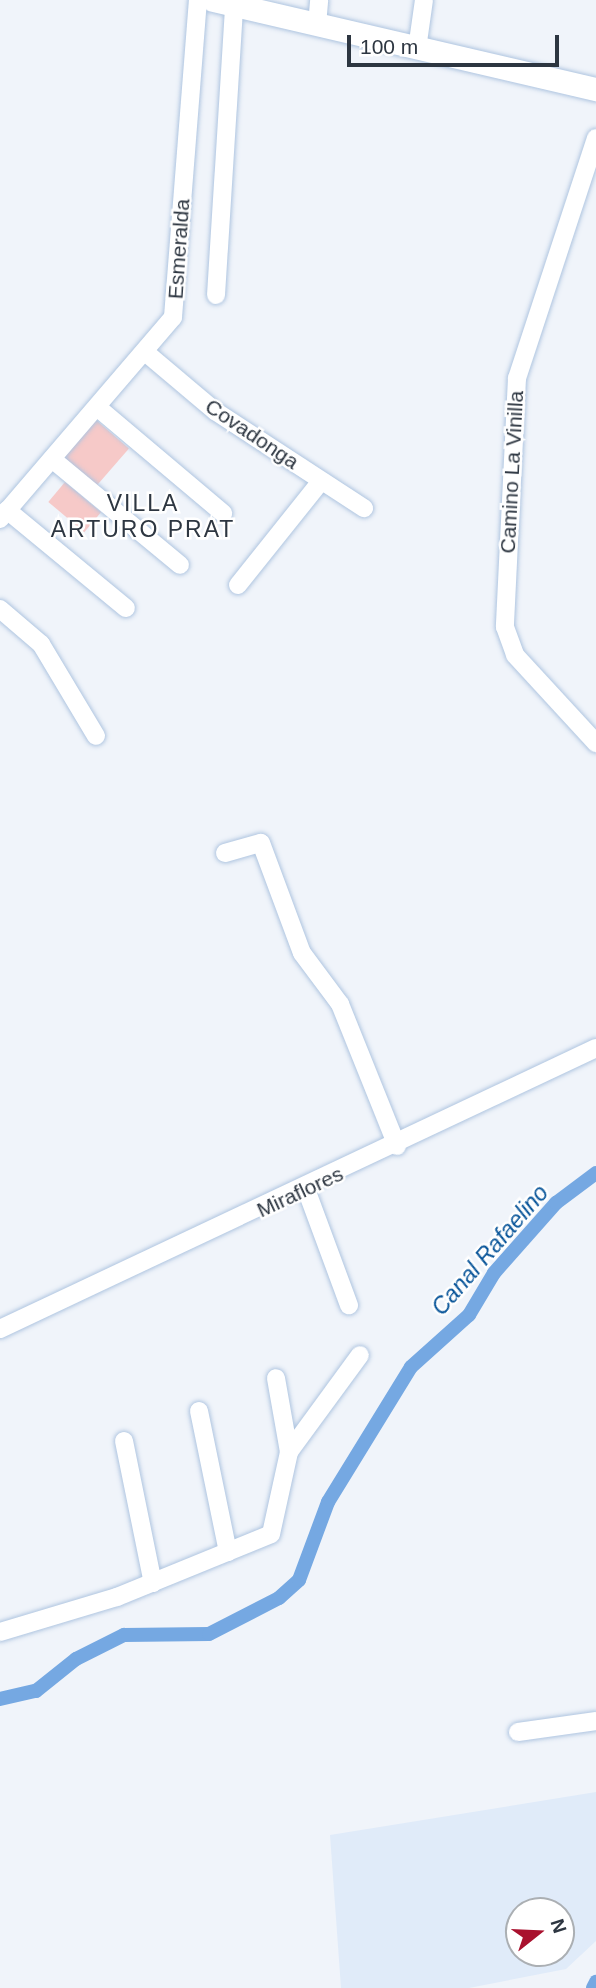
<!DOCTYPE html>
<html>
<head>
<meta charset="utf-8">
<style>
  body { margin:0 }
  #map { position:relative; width:596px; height:1988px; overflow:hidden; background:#f0f4fa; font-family:Arial,sans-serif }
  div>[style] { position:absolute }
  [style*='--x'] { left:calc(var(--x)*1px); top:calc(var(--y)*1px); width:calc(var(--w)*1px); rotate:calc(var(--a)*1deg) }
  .built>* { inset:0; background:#e0ebf9 }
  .green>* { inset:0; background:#f6c9c8; transform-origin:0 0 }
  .canal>* { height:14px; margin:-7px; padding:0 7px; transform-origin:7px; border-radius:7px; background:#75a8e2 }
  .roads { filter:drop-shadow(0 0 2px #afc5e0) drop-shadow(0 0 2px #afc5e0) }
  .minor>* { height:18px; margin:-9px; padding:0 9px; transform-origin:9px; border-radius:9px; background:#fff }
  .major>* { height:23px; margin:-11.5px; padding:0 11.5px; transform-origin:11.5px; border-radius:11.5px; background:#fff }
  span { translate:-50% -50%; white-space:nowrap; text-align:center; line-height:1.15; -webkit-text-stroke:5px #fff; paint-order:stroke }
  .street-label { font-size:21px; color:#2d3641 }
  .neighbourhood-label { font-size:23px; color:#2d3641; letter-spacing:2px }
  .water-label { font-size:23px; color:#065398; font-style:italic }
  .north { position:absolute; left:505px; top:1897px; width:70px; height:70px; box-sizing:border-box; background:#fff; border:2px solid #abafb3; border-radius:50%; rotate:72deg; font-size:19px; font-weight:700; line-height:28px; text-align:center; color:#2d3641 }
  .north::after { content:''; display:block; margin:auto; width:24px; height:32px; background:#a9112e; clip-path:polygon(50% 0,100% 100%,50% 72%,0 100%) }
  .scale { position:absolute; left:347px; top:35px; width:212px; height:32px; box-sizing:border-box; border:4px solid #2d3641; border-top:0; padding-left:9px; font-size:21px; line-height:24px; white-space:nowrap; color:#2d3641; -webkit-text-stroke:5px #fff; paint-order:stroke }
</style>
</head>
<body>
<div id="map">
  <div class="built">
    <div style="clip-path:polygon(evenodd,596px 1792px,596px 1941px,566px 1969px,469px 1988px,341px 1988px,330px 1835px,596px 1792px,519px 1911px,561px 1911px,561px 1953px,519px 1953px,519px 1911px)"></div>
  </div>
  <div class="green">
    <div style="left:95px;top:419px;width:45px;height:53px;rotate:41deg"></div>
    <div style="left:65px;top:482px;width:47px;height:26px;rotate:40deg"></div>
  </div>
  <div class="canal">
    <div style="--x:0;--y:1699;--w:37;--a:-13"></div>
    <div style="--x:36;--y:1691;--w:51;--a:-38.7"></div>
    <div style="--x:76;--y:1659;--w:54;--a:-26.6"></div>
    <div style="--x:124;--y:1635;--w:85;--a:-0.7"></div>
    <div style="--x:209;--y:1634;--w:79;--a:-27.2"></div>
    <div style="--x:279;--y:1598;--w:27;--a:-42"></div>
    <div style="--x:299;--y:1580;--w:83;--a:-69.6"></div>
    <div style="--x:328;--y:1502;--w:158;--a:-58.4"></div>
    <div style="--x:411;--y:1367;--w:78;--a:-41.9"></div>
    <div style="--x:469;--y:1315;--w:49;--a:-59.2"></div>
    <div style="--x:494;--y:1273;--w:94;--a:-48.5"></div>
    <div style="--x:556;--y:1203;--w:50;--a:-36.9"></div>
    <div style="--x:593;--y:1988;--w:7;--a:-63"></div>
  </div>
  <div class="roads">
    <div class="minor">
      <div style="--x:317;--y:25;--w:25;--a:-85"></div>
      <div style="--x:417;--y:49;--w:49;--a:-81.9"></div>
      <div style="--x:596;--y:138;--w:253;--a:108.2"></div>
      <div style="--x:517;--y:378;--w:249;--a:92.8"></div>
      <div style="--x:505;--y:627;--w:30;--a:70"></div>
      <div style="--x:515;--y:655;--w:120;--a:47.4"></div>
      <div style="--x:216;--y:295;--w:291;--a:-86.4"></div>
      <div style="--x:145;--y:352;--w:92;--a:40.1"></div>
      <div style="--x:215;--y:411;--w:178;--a:33.1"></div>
      <div style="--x:97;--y:407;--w:165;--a:40.1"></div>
      <div style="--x:52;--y:459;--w:166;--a:39.6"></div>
      <div style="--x:7;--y:510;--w:154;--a:39.5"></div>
      <div style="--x:0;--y:519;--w:266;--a:-49.4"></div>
      <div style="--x:173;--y:317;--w:318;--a:-85.5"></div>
      <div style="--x:238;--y:585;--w:133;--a:-51.4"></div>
      <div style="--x:0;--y:609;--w:54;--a:40.5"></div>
      <div style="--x:41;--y:644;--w:107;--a:59.1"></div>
      <div style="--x:225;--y:853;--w:37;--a:-16"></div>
      <div style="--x:261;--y:843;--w:117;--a:69.6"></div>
      <div style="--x:302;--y:953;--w:64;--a:53.3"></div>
      <div style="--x:340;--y:1004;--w:153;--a:68.1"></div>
      <div style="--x:306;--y:1189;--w:124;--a:69.7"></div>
      <div style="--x:0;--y:1329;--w:659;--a:-25.24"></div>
      <div style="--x:199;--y:1411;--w:144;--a:78.4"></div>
      <div style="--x:124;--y:1441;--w:145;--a:78.5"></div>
      <div style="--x:289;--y:1452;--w:120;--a:-53.8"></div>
      <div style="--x:0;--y:1632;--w:122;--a:-16.7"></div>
      <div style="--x:117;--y:1597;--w:166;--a:-22.2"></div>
      <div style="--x:271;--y:1534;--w:84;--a:-77.6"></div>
      <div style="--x:289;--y:1452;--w:75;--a:-100"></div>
      <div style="--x:518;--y:1732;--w:79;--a:-8"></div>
    </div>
    <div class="major">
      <div style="--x:213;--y:0;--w:393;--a:13.1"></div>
    </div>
  </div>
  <div class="street-label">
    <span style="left:179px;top:249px;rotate:-86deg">Esmeralda</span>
    <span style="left:252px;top:434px;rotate:34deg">Covadonga</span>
    <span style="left:512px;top:472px;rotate:-87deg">Camino La Vinilla</span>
    <span style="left:300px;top:1192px;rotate:-25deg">Miraflores</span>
  </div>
  <div class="neighbourhood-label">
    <span style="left:143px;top:516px">VILLA<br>ARTURO PRAT</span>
  </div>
  <div class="water-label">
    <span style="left:490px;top:1250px;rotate:-49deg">Canal Rafaelino</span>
  </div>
  <div class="north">N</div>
  <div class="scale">100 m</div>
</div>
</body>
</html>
